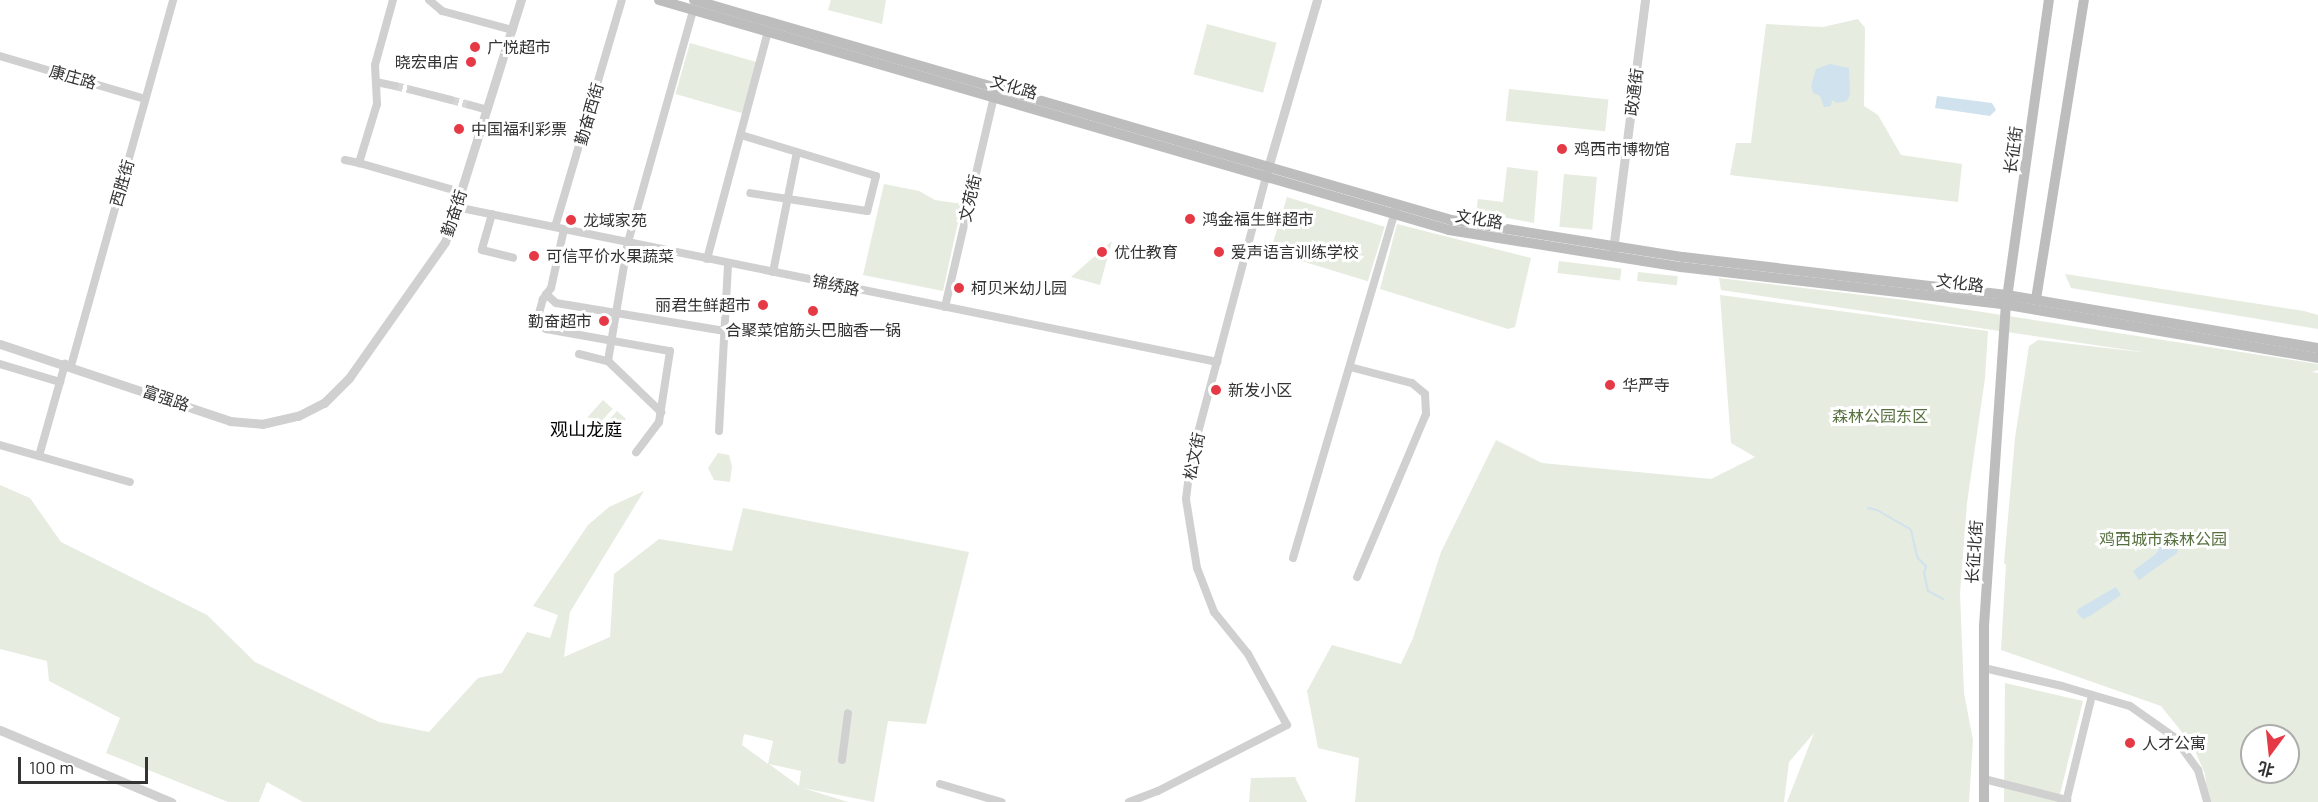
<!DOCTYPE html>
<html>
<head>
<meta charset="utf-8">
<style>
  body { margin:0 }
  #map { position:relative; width:2318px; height:802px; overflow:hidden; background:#fff; font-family:Barlow,"Noto Sans SC",sans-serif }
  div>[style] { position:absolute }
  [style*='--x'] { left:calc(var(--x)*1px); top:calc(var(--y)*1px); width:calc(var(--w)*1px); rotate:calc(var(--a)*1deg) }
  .green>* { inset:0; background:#e6ecdf; transform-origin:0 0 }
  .water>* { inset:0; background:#cfe2ee }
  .stream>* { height:2px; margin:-1px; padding:0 1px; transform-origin:1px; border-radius:1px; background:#cfe2ee }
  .minor-tunnel>* { height:8px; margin-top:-4px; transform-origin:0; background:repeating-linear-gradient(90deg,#d6d6d6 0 8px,transparent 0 12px) }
  .minor>* { height:8px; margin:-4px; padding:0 4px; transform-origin:4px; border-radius:4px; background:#d0d0d0 }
  .tertiary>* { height:9px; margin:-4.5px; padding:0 4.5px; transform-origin:4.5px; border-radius:4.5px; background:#d0d0d0 }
  .secondary>* { height:10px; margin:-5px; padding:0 5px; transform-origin:5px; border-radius:5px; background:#bdbdbd }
  .dots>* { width:16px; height:16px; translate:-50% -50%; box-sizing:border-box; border:3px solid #fff; border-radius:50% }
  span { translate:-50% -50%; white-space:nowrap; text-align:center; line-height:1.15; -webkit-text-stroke:6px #fff; paint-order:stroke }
  .poi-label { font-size:16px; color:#333 }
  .left { translate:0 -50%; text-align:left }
  .right { translate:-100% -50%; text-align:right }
  .street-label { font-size:16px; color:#333 }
  .park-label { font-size:16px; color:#56703f }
  .neighbourhood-label { font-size:18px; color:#000 }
  .north { position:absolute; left:2240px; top:724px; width:60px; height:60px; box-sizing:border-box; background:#fff; border:2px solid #adadad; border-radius:50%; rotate:195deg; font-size:16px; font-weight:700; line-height:24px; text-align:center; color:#333 }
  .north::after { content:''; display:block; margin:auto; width:21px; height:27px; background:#e63946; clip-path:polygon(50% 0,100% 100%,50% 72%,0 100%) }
  .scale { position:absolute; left:18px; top:757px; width:130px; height:27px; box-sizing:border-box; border:3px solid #333; border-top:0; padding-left:8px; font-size:18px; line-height:21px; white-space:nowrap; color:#333; -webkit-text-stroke:4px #fff; paint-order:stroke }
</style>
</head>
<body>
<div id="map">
  <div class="green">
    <div style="clip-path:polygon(831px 0,886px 0,882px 24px,828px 10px)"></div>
    <div style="clip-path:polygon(1858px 19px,1865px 28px,1864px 106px,1878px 115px,1901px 155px,1962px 164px,1958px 202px,1730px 175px,1736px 143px,1751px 143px,1766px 24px,1823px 27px)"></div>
    <div style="left:1207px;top:24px;width:72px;height:52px;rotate:15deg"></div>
    <div style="left:690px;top:43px;width:70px;height:53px;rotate:16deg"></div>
    <div style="left:1509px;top:89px;width:100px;height:32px;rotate:6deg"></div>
    <div style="clip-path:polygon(1507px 167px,1538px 171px,1534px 223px,1476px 212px,1478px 199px,1503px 202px)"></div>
    <div style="left:1564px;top:174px;width:33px;height:53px;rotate:5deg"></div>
    <div style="clip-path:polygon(884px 184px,919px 191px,935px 200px,962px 204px,943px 291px,863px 275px)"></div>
    <div style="left:1287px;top:197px;width:102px;height:57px;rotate:17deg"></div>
    <div style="clip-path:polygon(1397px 224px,1531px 258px,1515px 327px,1508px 329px,1380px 289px)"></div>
    <div style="clip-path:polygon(1112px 241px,1100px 285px,1071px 277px)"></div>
    <div style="left:1559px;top:261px;width:63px;height:12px;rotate:7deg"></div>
    <div style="left:1638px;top:272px;width:40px;height:9px;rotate:6deg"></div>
    <div style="clip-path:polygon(2065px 274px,2304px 311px,2318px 315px,2318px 329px,2071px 288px)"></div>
    <div style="clip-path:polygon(evenodd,1719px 278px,1905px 300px,2318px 364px,2318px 370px,2312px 372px,2318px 373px,2318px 802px,2208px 802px,2205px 774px,2193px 746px,2161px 706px,2001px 650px,2006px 565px,2004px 563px,2015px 438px,2029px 346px,2038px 340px,2149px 353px,1721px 290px,1719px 278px,2252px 736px,2288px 736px,2288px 772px,2252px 772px,2252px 736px)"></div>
    <div style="clip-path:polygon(1720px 295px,1988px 331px,1985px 378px,1967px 503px,1960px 594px,1964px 693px,1973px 740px,1969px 802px,1787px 802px,1814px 733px,1789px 762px,1784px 802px,1355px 802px,1359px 758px,1318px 748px,1307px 691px,1332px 645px,1401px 664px,1413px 638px,1441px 552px,1496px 440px,1542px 463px,1711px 479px,1755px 457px,1731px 443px)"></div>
    <div style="left:603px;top:400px;width:13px;height:23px;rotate:42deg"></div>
    <div style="left:617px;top:411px;width:12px;height:26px;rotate:42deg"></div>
    <div style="clip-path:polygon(718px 453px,729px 455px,732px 466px,730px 482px,714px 480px,708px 468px)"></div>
    <div style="clip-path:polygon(evenodd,0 485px,30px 498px,61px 542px,207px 615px,255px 662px,379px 722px,429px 732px,478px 678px,502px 673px,527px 632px,550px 638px,558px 615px,533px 606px,588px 525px,609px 507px,644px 491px,570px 612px,564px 657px,610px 637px,614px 574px,659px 539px,732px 551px,743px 508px,969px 552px,926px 724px,888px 721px,874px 802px,803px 788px,848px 802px,303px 802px,267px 782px,259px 802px,228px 802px,106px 753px,120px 718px,49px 681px,47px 661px,0 649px,0 485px,744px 734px,773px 741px,768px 764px,742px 745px,744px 734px,0 485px,769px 764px,801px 771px,799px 786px,769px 764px)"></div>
    <div style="clip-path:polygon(2005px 683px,2083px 701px,2058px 802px,2004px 802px)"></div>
    <div style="clip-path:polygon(1295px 777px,1307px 802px,1249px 802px,1251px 778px)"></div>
  </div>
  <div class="water">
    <div style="clip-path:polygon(1830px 64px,1849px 68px,1850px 94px,1847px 101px,1837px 103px,1832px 100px,1831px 106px,1824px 107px,1820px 96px,1813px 93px,1811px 86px,1816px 69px)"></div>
    <div style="clip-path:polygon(1937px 96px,1992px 103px,1996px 110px,1990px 116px,1935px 108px)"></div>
    <div style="clip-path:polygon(2163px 540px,2179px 546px,2177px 553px,2139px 580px,2133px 571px,2156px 554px)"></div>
    <div style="clip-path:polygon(2116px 587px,2121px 595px,2090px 616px,2083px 619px,2077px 613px,2078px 609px)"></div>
  </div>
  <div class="stream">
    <div style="--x:1868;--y:508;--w:9;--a:13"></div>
    <div style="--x:1877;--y:510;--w:39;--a:30"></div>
    <div style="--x:1911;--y:530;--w:28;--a:77"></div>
    <div style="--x:1917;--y:557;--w:13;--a:45"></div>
    <div style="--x:1926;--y:566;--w:7;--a:106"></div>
    <div style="--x:1924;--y:573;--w:18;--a:77"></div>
    <div style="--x:1928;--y:591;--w:17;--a:28"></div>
  </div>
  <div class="minor-tunnel">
    <div style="--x:395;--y:86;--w:17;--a:13"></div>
    <div style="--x:451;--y:100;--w:20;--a:15"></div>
  </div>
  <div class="minor">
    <div style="--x:393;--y:0;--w:67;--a:105.5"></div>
    <div style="--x:375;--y:65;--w:39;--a:87"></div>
    <div style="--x:377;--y:104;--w:62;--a:107"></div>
    <div style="--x:359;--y:163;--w:106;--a:15.9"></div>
    <div style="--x:429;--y:0;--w:17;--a:40"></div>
    <div style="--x:442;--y:11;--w:73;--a:15.2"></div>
    <div style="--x:0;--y:56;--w:151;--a:16.5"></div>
    <div style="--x:376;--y:82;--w:19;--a:12"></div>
    <div style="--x:412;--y:90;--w:40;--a:14.4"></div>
    <div style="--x:470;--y:105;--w:18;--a:16"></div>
    <div style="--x:741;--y:135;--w:141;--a:16.9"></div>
    <div style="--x:876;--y:176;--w:36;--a:104"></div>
    <div style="--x:867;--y:211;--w:118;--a:-171.3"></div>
    <div style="--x:345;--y:160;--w:14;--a:12"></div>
    <div style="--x:456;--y:207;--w:777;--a:11.51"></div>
    <div style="--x:492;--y:214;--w:37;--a:106"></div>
    <div style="--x:482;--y:250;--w:32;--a:14"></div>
    <div style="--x:555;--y:227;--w:237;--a:-73.6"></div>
    <div style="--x:564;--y:229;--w:60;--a:102.4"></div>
    <div style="--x:551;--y:288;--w:14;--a:126"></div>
    <div style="--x:543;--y:299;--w:25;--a:106"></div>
    <div style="--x:536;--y:323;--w:12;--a:31"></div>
    <div style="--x:546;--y:329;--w:126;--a:10.1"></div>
    <div style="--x:670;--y:351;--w:72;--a:98.8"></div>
    <div style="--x:659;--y:422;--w:38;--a:127"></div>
    <div style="--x:707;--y:259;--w:235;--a:-75"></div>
    <div style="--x:773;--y:272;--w:122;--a:-78.7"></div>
    <div style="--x:546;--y:294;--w:13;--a:42"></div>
    <div style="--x:556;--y:303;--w:171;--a:9.4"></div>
    <div style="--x:945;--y:307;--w:221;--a:-76.9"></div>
    <div style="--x:579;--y:354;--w:30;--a:14"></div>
    <div style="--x:608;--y:361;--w:121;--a:-80.5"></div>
    <div style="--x:628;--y:242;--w:241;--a:-74.3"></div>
    <div style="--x:608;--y:361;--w:74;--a:43.9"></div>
    <div style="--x:0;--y:364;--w:63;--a:16.7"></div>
    <div style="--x:71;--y:366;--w:380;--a:-74.4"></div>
    <div style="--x:1350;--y:367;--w:64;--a:14.5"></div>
    <div style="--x:1412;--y:383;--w:17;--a:40"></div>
    <div style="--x:1425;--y:394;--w:20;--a:87"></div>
    <div style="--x:1426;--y:414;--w:177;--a:112.9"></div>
    <div style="--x:719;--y:431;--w:168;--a:-86.9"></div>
    <div style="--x:0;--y:445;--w:135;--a:15.9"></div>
    <div style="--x:39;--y:456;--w:96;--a:-74.2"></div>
    <div style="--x:1293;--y:558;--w:362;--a:-73.6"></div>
    <div style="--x:1984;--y:668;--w:80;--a:13"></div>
    <div style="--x:2062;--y:686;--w:71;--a:16.4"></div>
    <div style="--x:2130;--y:706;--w:54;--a:35.2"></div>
    <div style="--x:2174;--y:737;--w:41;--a:54"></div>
    <div style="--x:2198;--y:770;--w:33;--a:74"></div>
    <div style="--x:842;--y:760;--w:47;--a:-82.7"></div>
    <div style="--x:1984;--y:779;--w:86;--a:14.2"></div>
    <div style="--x:940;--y:784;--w:64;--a:16.4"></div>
    <div style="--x:1129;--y:802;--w:31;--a:-21"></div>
    <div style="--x:1158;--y:791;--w:145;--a:-27.1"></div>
    <div style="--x:1287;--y:725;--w:81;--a:-118.8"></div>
    <div style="--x:1248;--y:654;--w:54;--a:-129"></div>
    <div style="--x:1214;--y:612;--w:47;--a:-111.1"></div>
    <div style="--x:1197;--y:568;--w:70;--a:-99.1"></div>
    <div style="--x:1186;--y:499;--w:40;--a:-82.9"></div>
    <div style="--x:1191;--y:459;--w:292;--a:-75.1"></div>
    <div style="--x:2066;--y:802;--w:110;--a:-76.3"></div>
  </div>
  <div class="tertiary">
    <div style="--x:1267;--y:171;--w:178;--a:-73.7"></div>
    <div style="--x:1613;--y:250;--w:252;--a:-82.7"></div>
    <div style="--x:0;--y:344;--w:243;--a:18.5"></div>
    <div style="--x:230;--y:421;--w:32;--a:5"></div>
    <div style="--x:262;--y:424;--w:37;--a:-13"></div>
    <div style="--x:298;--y:416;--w:29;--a:-27"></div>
    <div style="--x:324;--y:403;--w:35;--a:-45"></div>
    <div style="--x:349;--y:378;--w:166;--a:-54.8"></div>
    <div style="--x:445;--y:242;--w:254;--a:-72.6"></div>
    <div style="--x:0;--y:730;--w:186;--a:22.8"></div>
  </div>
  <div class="secondary">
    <div style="--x:659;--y:0;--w:823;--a:16.23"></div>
    <div style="--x:1449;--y:230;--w:235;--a:9.1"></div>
    <div style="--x:1681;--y:267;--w:323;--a:6.6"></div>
    <div style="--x:2002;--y:304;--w:321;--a:9.7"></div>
    <div style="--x:694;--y:0;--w:788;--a:16.2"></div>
    <div style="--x:1451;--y:220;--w:235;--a:9.1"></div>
    <div style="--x:1683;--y:257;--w:326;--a:6.7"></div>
    <div style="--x:2007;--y:295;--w:315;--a:9.7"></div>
    <div style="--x:2036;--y:299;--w:303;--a:-80.9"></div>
    <div style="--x:1984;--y:802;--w:176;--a:-90"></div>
    <div style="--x:1984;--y:626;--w:322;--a:-86.1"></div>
    <div style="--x:2006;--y:305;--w:308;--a:-82"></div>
  </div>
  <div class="dots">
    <div style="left:475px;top:47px;background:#e63946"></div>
    <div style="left:471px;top:62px;background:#e63946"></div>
    <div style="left:459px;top:129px;background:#e63946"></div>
    <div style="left:1562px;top:149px;background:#e63946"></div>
    <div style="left:1190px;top:219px;background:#e63946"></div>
    <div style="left:571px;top:220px;background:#e63946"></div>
    <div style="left:1102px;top:252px;background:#e63946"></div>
    <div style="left:1219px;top:252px;background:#e63946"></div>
    <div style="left:534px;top:256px;background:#e63946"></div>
    <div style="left:959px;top:288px;background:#e63946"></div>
    <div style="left:763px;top:305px;background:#e63946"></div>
    <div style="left:813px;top:311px;background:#e63946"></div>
    <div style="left:604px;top:321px;background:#e63946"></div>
    <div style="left:1610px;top:385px;background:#e63946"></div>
    <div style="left:1216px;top:390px;background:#e63946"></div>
    <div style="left:2130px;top:743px;background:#e63946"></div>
  </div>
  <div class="poi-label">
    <span class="left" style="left:487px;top:47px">广悦超市</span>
    <span class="right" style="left:459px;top:62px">晓宏串店</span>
    <span class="left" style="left:471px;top:129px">中国福利彩票</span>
    <span class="left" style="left:1574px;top:149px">鸡西市博物馆</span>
    <span class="left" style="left:1202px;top:219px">鸿金福生鲜超市</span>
    <span class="left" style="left:583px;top:220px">龙域家苑</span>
    <span class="left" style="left:1114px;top:252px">优仕教育</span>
    <span class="left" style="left:1231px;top:252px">爱声语言训练学校</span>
    <span class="left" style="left:546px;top:256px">可信平价水果蔬菜</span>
    <span class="left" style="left:971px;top:288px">柯贝米幼儿园</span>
    <span class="right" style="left:751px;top:305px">丽君生鲜超市</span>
    <span class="right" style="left:592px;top:321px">勤奋超市</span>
    <span style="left:813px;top:330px">合聚菜馆筋头巴脑香一锅</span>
    <span class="left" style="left:1622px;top:385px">华严寺</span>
    <span class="left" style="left:1228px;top:390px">新发小区</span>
    <span class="left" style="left:2142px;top:743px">人才公寓</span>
  </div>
  <div class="street-label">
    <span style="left:73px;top:77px;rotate:16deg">康庄路</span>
    <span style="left:1014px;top:87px;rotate:16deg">文化路</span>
    <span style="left:1634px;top:92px;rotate:-83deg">政通街</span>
    <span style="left:589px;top:114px;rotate:-74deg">勤奋西街</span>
    <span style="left:2013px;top:150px;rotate:-82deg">长征街</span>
    <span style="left:122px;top:183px;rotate:-74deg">西胜街</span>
    <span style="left:970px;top:198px;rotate:-77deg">文苑街</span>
    <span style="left:454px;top:213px;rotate:-72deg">勤奋街</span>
    <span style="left:1479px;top:219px;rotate:9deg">文化路</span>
    <span style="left:1960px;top:283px;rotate:7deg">文化路</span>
    <span style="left:836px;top:285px;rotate:12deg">锦绣路</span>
    <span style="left:166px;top:398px;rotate:19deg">富强路</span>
    <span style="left:1194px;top:456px;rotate:-78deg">松文街</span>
    <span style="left:1974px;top:552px;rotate:-86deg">长征北街</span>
  </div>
  <div class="park-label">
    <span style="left:1880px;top:416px">森林公园东区</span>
    <span style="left:2163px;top:539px">鸡西城市森林公园</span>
  </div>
  <div class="neighbourhood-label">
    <span style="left:586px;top:429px">观山龙庭</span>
  </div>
  <div class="north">北</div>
  <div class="scale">100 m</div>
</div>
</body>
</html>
